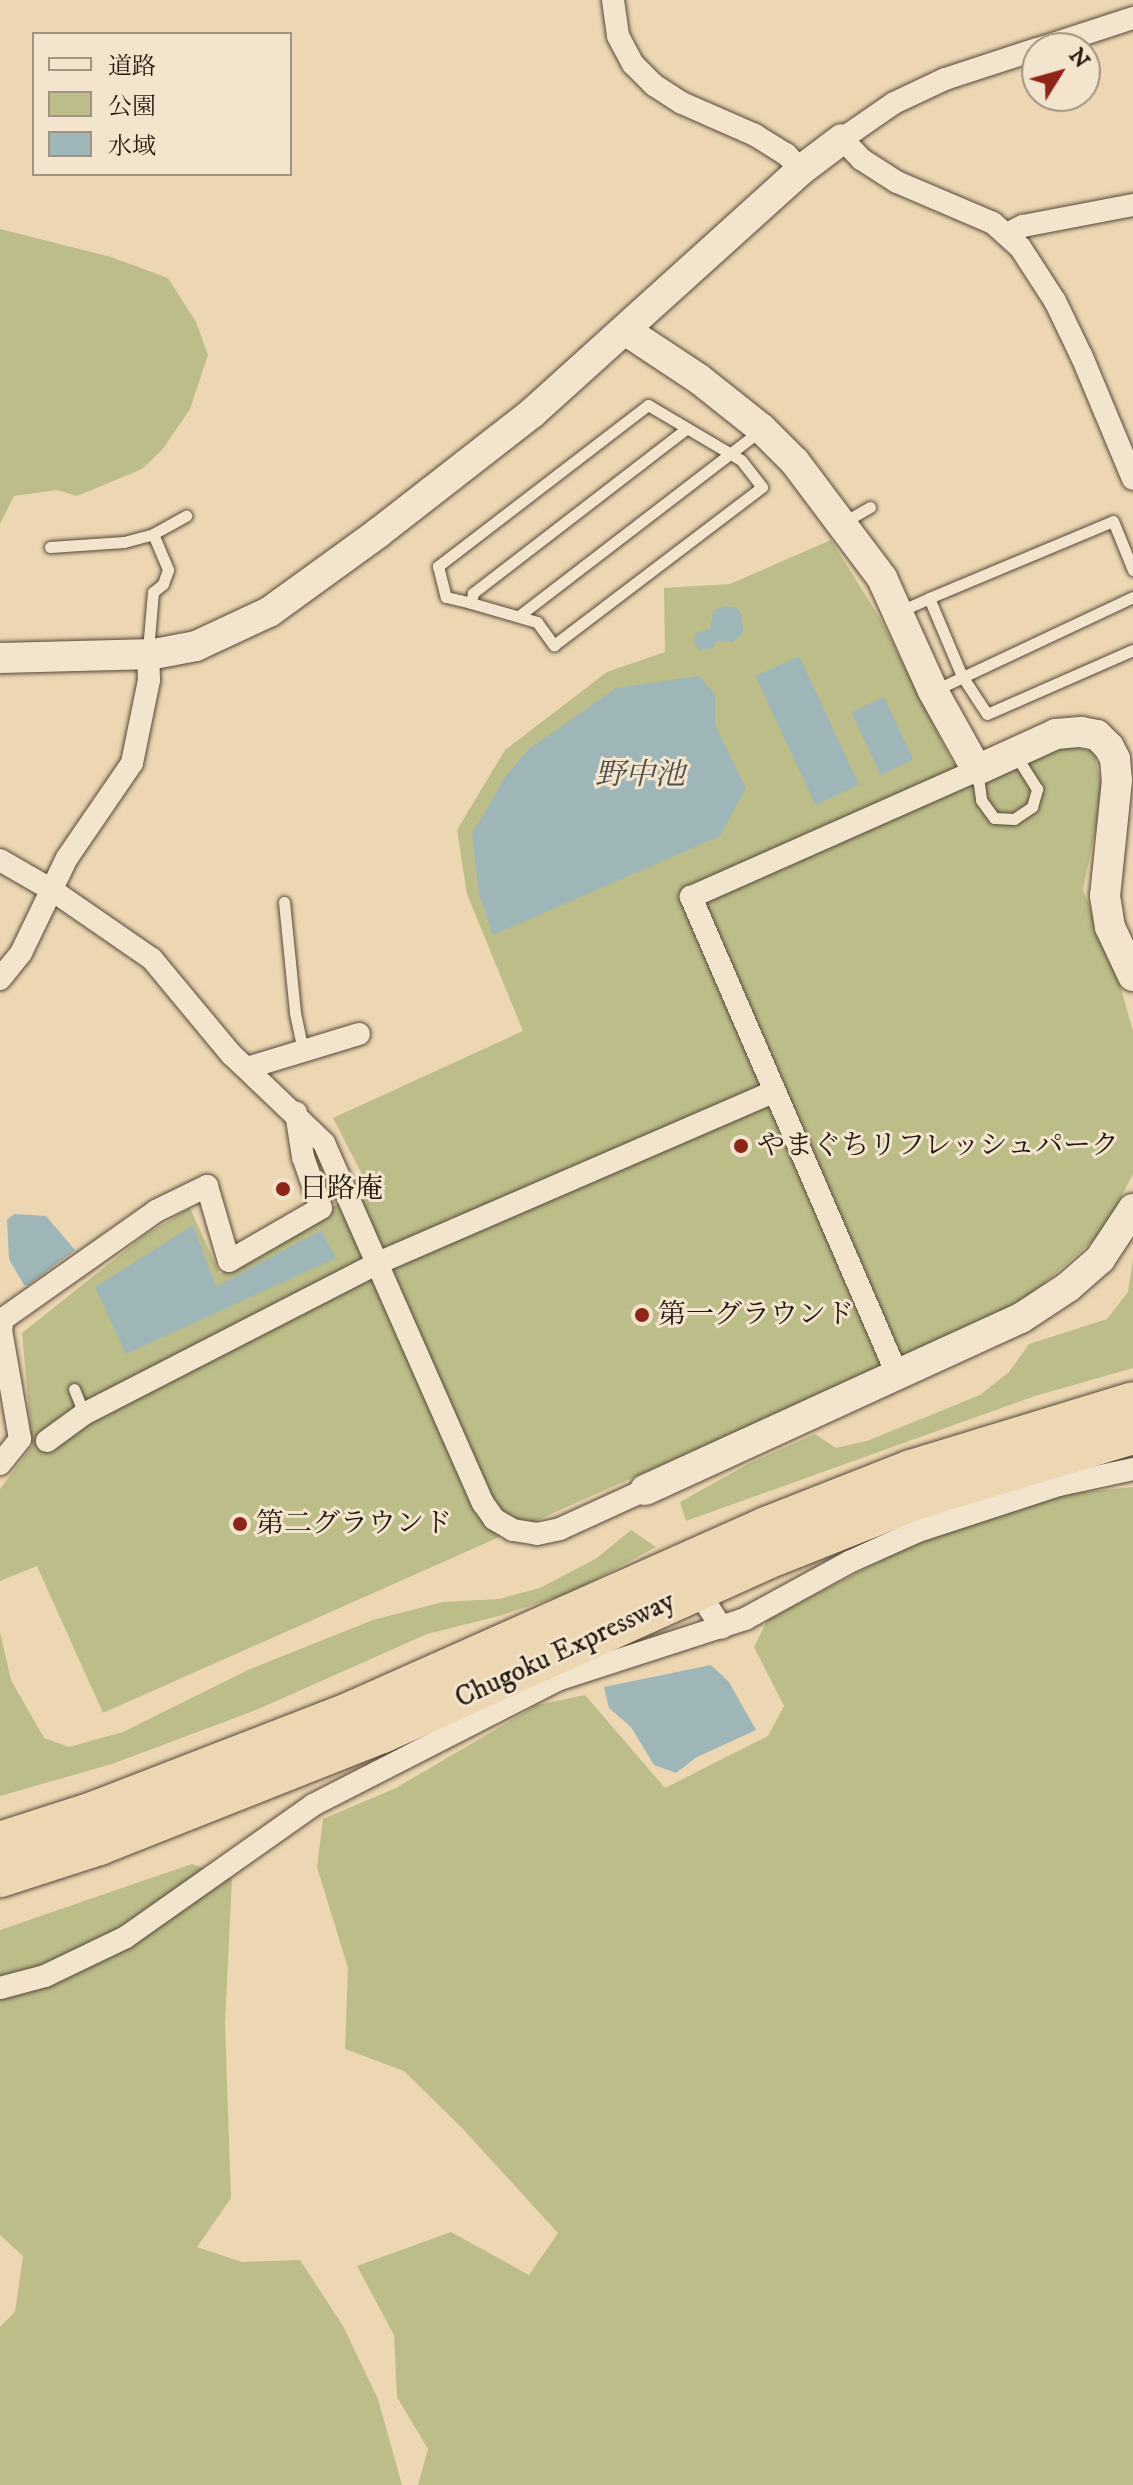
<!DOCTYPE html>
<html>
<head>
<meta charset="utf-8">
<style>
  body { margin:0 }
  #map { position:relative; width:1133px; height:2485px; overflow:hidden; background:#ecd7b2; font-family:"IM FELL DW Pica","Noto Serif JP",serif }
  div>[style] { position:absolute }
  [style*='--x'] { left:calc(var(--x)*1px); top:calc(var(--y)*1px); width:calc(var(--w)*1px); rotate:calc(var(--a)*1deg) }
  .green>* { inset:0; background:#bcbd89 }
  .water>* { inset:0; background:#9fb6b8; transform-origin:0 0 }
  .roads { filter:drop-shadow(0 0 2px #564839) drop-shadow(0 0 2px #564839) }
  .lane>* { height:11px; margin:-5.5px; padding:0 5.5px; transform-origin:5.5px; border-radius:5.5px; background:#f3e5cd }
  .street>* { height:22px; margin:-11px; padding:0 11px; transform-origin:11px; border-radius:11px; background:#f3e5cd }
  .secondary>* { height:30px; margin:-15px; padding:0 15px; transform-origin:15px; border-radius:15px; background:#f3e5cd }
  .highway>* { height:40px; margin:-20px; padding:0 20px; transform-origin:20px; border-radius:20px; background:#ecd7b2 }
  .dots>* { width:22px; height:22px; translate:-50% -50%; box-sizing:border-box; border:4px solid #f3e5cd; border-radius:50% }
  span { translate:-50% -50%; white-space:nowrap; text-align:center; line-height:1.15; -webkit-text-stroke:6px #f3e5cd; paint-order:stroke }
  .poi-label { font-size:28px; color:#241911 }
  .left { translate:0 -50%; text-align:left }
  .street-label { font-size:28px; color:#241911 }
  .water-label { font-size:30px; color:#4f504b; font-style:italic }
  .legend { position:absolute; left:32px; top:32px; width:260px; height:144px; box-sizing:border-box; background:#f3e5cd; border:2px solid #a09382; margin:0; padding:10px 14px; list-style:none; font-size:24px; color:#241911 }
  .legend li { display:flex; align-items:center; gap:16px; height:40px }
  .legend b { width:40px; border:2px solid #a09382 }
  .north { position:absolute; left:1021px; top:32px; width:80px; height:80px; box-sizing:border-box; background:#f3e5cd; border:2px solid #a09382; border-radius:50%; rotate:53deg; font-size:22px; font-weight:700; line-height:32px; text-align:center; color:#241911 }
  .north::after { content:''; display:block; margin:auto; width:28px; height:36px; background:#8f2418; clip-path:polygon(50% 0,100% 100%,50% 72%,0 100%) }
</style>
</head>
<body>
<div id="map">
  <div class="green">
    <div style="clip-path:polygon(0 229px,111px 257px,168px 278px,196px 322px,208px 355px,190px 409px,162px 450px,142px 469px,77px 496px,57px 490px,14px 496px,0 524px)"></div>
    <div style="clip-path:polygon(831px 540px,881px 620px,951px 760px,970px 786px,1063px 745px,1094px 752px,1103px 793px,1083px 890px,1119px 981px,1133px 1031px,1133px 1174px,1104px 1231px,1017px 1307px,103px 1713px,37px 1566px,0 1581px,0 1489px,32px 1446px,22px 1333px,145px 1235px,190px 1208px,220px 1274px,368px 1186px,333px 1118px,523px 1031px,467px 894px,457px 830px,505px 750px,607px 672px,665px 652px,664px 588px,730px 584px)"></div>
    <div style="clip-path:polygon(1133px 1259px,1133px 1368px,1035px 1396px,686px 1521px,680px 1502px,750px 1463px,815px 1434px,836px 1448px,867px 1441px,980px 1395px,1009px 1372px,1029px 1344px,1107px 1319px,1128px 1292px)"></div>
    <div style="clip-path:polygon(1133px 1487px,1133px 2485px,418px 2485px,428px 2449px,397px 2397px,394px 2335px,357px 2266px,451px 2232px,529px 2275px,558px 2233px,462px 2128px,404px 2071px,345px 2049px,348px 1968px,317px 1867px,323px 1819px,396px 1788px,537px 1705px,585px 1695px,665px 1788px,768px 1736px,784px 1706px,754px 1647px,768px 1619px,911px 1545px,1065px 1494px)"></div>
    <div style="clip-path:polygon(631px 1530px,656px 1547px,572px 1592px,499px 1616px,427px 1634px,256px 1710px,112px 1764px,0 1796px,0 1632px,11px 1680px,44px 1738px,69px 1747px,123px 1732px,250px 1669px,373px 1620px,443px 1602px,499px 1599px,540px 1588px,597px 1558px)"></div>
    <div style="clip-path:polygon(192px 1864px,232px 1879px,225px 2023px,231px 2198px,197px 2247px,242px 2262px,300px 2260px,343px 2326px,378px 2399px,402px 2485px,0 2485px,0 2327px,15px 2312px,23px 2256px,0 2235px,0 1930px)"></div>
  </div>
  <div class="water">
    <div style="clip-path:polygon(725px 606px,737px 608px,742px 615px,743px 633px,733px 642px,717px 641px,713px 648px,698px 650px,694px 641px,696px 633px,710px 629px,713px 611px)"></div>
    <div style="left:799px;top:656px;width:142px;height:48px;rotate:65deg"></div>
    <div style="clip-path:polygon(699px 676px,715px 694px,715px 725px,746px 788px,720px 836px,493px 935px,479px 894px,472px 834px,506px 776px,529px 749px,616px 688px)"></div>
    <div style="left:884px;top:697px;width:69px;height:36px;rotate:65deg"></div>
    <div style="clip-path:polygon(14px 1214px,46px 1216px,75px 1250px,28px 1285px,24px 1285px,9px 1259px,7px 1220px)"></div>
    <div style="clip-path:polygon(193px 1225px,216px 1287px,321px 1230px,336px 1258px,126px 1354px,95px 1287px)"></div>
    <div style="clip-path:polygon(711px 1665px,729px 1682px,756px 1730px,697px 1757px,676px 1773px,654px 1765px,631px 1727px,609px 1708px,604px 1687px)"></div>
  </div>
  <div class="roads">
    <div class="lane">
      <div style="--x:844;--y:522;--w:30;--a:-30"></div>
      <div style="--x:153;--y:534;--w:38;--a:-29"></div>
      <div style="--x:50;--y:547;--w:74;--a:-3.9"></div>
      <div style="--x:124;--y:542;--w:30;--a:-15"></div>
      <div style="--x:153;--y:534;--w:39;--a:67"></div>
      <div style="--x:168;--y:570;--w:15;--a:110"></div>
      <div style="--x:163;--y:584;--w:13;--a:141"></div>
      <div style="--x:153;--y:592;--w:47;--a:94.9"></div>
      <div style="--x:149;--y:639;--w:13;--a:72"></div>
      <div style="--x:929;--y:598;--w:199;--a:-22.7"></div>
      <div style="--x:1113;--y:521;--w:53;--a:67.8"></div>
      <div style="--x:471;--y:603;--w:69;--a:16.1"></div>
      <div style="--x:537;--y:622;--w:29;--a:54"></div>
      <div style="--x:554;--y:645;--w:261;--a:-37.2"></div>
      <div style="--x:762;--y:487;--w:34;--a:-128"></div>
      <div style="--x:741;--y:460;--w:108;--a:-149.4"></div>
      <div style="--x:648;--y:405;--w:265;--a:142.5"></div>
      <div style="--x:438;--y:566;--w:32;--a:76"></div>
      <div style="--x:446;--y:597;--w:26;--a:13"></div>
      <div style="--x:471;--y:603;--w:10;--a:-79"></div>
      <div style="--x:473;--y:593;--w:270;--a:-37.6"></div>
      <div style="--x:898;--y:612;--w:34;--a:-24"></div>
      <div style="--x:929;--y:598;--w:85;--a:67.1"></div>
      <div style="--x:962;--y:676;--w:45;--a:56.7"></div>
      <div style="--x:987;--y:714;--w:159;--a:-23.7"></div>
      <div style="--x:520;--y:615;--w:304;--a:-37.5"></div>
      <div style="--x:933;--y:691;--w:221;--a:-25.2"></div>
      <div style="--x:977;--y:770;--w:30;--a:82"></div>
      <div style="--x:981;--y:800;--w:22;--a:54"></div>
      <div style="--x:994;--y:818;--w:20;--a:3"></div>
      <div style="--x:1014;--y:819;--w:22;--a:-34"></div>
      <div style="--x:1032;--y:807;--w:19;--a:-74"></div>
      <div style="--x:1037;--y:789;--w:41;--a:-122.2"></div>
      <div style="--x:284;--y:902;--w:112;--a:84.3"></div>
      <div style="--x:295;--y:1013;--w:39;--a:78"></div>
      <div style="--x:74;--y:1389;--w:27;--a:68"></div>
    </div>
    <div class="street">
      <div style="--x:613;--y:0;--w:36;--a:82"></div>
      <div style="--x:618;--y:36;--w:32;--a:62"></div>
      <div style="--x:633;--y:64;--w:30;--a:45"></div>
      <div style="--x:654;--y:85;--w:33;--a:33"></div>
      <div style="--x:682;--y:103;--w:80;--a:23.7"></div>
      <div style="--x:755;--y:135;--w:36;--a:32"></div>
      <div style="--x:786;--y:154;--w:22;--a:47"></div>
      <div style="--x:1041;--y:48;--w:97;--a:-18.1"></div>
      <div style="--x:1037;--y:49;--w:97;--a:161.9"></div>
      <div style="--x:945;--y:79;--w:56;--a:154.8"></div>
      <div style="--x:894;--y:103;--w:63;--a:145.3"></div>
      <div style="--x:842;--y:139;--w:28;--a:46"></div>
      <div style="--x:861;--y:159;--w:43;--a:32.6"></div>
      <div style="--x:897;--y:182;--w:104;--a:23.1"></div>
      <div style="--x:993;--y:223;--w:36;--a:42"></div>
      <div style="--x:1020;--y:247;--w:64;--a:57.1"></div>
      <div style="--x:1055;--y:301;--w:62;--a:64.3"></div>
      <div style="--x:1082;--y:357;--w:132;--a:67.3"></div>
      <div style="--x:1007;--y:234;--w:18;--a:-27"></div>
      <div style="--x:1023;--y:226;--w:112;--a:-10.8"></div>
      <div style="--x:0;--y:860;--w:60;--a:30"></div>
      <div style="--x:52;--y:890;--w:121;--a:34.6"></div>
      <div style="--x:152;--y:959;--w:124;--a:50.3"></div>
      <div style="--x:231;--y:1054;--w:129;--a:43.7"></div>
      <div style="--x:324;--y:1143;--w:394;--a:66.2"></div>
      <div style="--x:483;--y:1503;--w:19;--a:55"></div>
      <div style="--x:494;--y:1519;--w:22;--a:30"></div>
      <div style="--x:513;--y:1530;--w:24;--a:9"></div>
      <div style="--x:537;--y:1534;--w:24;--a:-12"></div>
      <div style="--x:560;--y:1529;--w:94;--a:-24.6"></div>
      <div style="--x:0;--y:979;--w:33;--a:-51"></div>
      <div style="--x:21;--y:953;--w:106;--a:-64.2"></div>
      <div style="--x:67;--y:858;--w:115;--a:-55.6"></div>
      <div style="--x:132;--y:763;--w:85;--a:-78.4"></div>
      <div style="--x:149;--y:680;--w:25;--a:-92"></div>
      <div style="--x:247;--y:1068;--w:117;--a:-16.9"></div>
      <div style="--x:897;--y:1374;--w:520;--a:-113.36"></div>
      <div style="--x:691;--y:897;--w:313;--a:-23.9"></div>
      <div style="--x:47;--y:1441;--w:46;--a:-36.1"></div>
      <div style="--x:84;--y:1414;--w:331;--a:-27.2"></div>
      <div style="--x:378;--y:1263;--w:431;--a:-23.4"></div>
      <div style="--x:0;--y:1464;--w:32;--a:-51"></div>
      <div style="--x:20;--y:1439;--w:111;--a:-99.9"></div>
      <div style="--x:1;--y:1330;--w:11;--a:-80"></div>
      <div style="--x:3;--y:1319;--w:187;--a:-35.2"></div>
      <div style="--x:156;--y:1211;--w:57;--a:-26.1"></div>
      <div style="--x:207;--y:1186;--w:78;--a:73.7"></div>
      <div style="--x:229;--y:1261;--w:106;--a:-29.9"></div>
      <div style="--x:321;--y:1208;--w:54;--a:-109.4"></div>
      <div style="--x:303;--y:1157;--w:45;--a:-99"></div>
      <div style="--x:707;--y:1605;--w:27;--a:57"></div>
      <div style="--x:0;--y:1988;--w:47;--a:-14.9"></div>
      <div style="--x:45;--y:1976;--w:90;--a:-25.7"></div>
      <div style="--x:126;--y:1937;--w:229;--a:-35.2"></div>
      <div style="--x:313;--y:1805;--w:274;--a:-27.1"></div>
      <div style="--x:557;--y:1680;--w:198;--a:-18"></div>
      <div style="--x:745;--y:1619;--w:119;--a:-28.7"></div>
      <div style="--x:849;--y:1562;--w:76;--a:-24.2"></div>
      <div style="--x:918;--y:1531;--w:148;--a:-18.1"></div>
      <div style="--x:1059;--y:1485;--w:76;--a:-12.2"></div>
    </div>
    <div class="secondary">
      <div style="--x:625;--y:330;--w:89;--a:33.5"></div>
      <div style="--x:699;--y:379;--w:80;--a:38.4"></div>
      <div style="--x:762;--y:429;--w:47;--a:45"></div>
      <div style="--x:795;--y:462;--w:145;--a:53.1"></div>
      <div style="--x:882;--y:578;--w:124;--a:65.7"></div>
      <div style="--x:933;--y:691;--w:90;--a:60.9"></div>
      <div style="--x:977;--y:770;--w:87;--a:-24.5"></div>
      <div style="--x:1056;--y:734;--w:25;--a:-5"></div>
      <div style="--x:1081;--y:732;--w:16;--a:11"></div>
      <div style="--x:1097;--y:735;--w:17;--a:45"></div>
      <div style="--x:1109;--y:747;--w:13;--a:63"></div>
      <div style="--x:1115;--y:759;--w:21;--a:85"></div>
      <div style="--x:1117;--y:780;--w:117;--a:95.9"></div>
      <div style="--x:1105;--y:896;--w:31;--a:81"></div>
      <div style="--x:1110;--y:927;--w:54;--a:64.9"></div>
      <div style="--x:0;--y:658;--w:154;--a:-1.5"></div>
      <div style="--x:154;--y:654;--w:43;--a:-10.8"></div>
      <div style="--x:196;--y:646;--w:81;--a:-25"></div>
      <div style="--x:269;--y:612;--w:135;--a:-35.9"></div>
      <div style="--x:378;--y:533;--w:195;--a:-37.9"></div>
      <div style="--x:532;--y:413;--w:363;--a:-42.1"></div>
      <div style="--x:801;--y:170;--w:51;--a:-37.1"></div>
      <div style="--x:645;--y:1490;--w:413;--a:-24.6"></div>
      <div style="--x:1021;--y:1318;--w:56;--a:-33.4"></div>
      <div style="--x:1068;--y:1287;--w:43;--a:-41.2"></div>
      <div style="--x:1100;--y:1259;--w:60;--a:-56.6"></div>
    </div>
    <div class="highway">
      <div style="--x:0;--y:1842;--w:98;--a:-17.9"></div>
      <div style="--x:93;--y:1812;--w:279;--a:-21.2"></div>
      <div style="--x:353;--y:1711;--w:452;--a:-24"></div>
      <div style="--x:766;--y:1527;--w:156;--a:-21.5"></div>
      <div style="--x:911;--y:1470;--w:232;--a:-17"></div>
      <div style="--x:0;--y:1877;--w:104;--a:-17.9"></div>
      <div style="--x:99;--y:1845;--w:304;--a:-21.6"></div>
      <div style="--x:382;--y:1733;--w:433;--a:-24.3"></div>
      <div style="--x:777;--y:1555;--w:154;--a:-21.7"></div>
      <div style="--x:920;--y:1498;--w:222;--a:-16.7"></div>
    </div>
  </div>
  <div class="dots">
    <div style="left:741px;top:1146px;background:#8f2418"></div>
    <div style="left:283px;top:1189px;background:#8f2418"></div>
    <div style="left:642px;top:1315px;background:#8f2418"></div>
    <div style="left:240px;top:1524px;background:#8f2418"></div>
  </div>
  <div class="poi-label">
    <span class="left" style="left:757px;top:1146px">やまぐちリフレッシュパーク</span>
    <span class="left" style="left:299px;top:1189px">日路庵</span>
    <span class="left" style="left:658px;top:1315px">第一グラウンド</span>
    <span class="left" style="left:256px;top:1524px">第二グラウンド</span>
  </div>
  <div class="street-label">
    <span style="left:565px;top:1650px;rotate:-25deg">Chugoku Expressway</span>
  </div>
  <div class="water-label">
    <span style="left:640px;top:776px">野中池</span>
  </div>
  <ul class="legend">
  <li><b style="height:10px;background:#f3e5cd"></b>道路</li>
  <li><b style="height:22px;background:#bcbd89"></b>公園</li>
  <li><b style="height:22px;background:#9fb6b8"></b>水域</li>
  </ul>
  <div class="north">N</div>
</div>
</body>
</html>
